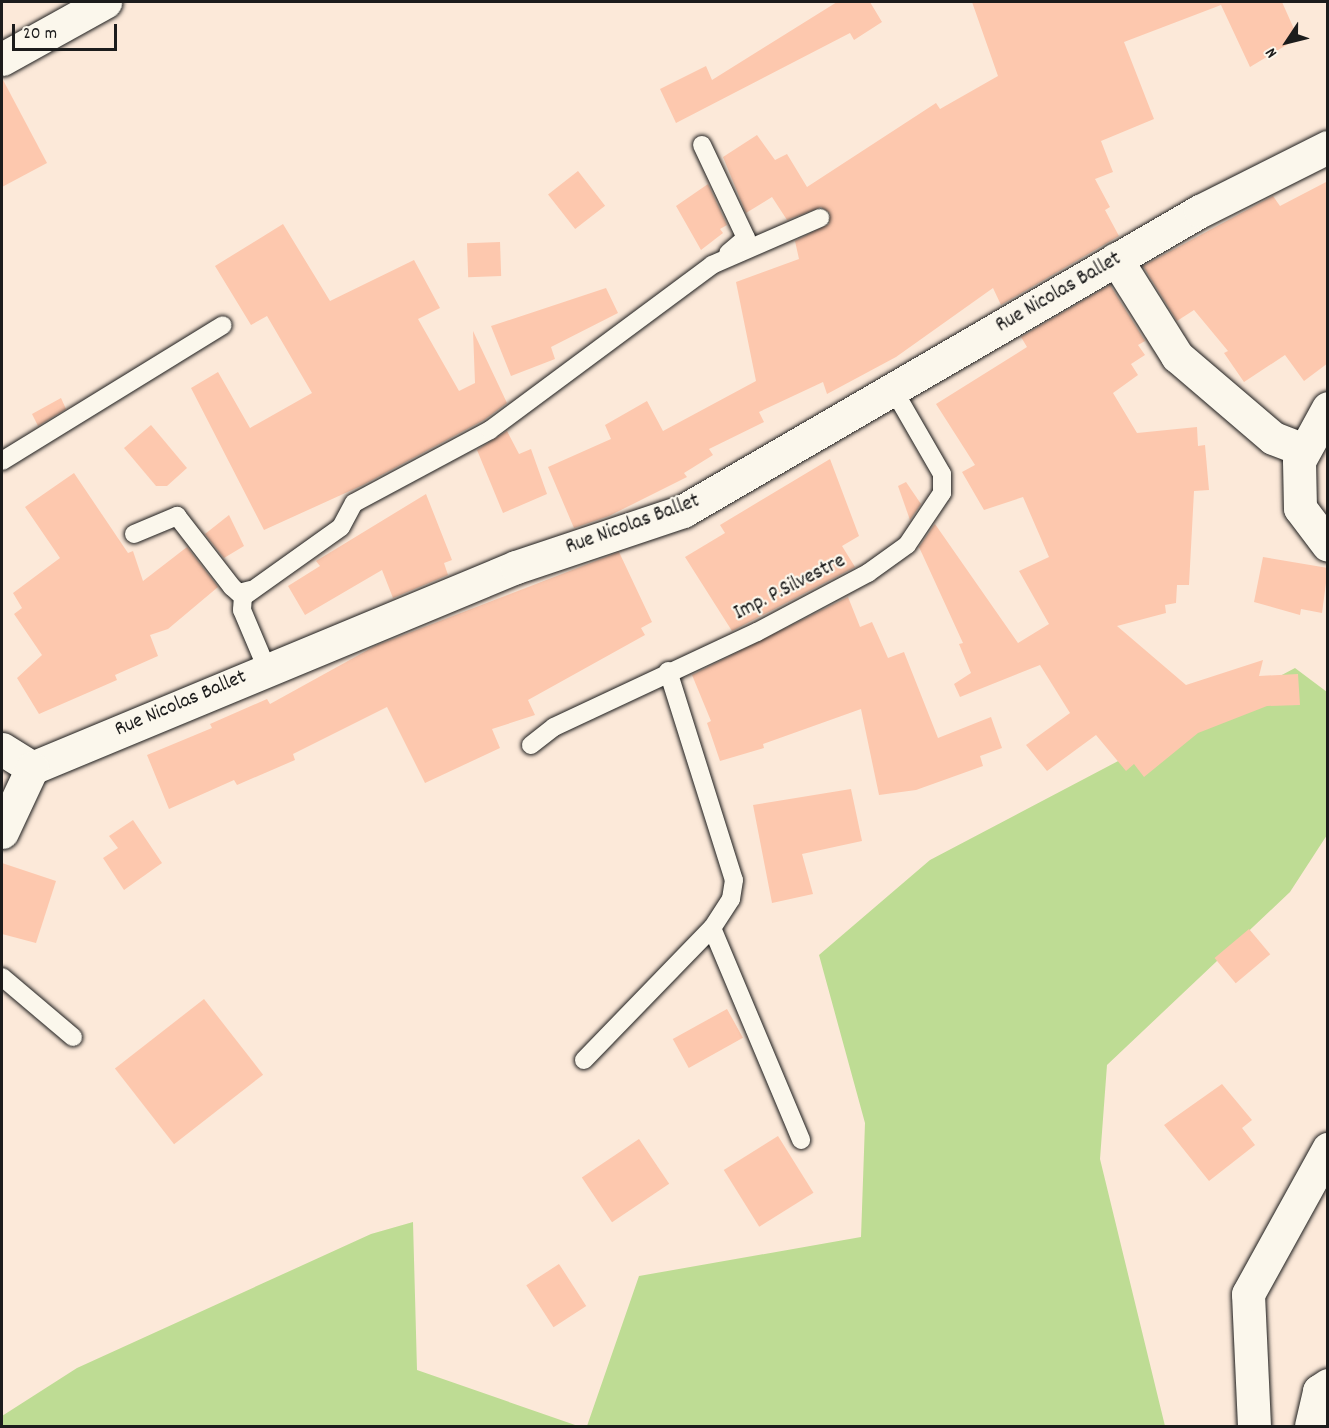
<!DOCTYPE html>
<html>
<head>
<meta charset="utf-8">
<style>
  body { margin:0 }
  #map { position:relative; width:1329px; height:1428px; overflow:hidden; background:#fce9d9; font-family:Dekko,sans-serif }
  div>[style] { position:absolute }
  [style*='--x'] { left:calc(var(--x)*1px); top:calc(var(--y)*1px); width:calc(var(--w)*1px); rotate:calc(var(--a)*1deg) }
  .green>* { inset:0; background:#bedc94 }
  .building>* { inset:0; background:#fdc8ae; transform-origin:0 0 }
  .roads { filter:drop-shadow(0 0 2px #1c1c1c) drop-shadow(0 0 2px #1c1c1c) }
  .service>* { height:18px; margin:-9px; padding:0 9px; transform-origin:9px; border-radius:9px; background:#fbf7ec }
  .minor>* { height:33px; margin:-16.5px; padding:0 16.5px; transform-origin:16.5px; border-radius:16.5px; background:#fbf7ec }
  span { translate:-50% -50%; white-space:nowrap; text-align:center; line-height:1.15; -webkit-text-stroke:4.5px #fbf7ec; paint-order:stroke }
  .street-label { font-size:21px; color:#1c1c1c }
  .frame { position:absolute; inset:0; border:3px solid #1c1c1c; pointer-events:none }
  .north { position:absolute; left:1257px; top:12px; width:60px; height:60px; -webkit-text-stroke:4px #fbf7ec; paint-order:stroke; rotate:235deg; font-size:16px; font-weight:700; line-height:24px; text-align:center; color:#1c1c1c }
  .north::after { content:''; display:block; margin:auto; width:21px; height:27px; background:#1c1c1c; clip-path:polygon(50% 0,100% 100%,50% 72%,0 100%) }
  .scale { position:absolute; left:12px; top:24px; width:105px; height:27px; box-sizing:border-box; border:3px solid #1c1c1c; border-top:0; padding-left:8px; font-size:18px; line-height:21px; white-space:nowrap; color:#1c1c1c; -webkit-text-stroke:4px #fbf7ec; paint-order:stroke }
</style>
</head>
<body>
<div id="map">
  <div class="green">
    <div style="clip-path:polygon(1295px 668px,1327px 692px,1327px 835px,1290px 892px,1107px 1065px,1100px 1159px,1165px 1426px,587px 1426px,639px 1276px,861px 1237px,865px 1123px,819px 955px,930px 860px)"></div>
    <div style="clip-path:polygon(413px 1222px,417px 1370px,578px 1426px,2px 1426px,2px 1416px,77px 1368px,371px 1234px)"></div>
  </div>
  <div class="building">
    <div style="clip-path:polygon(837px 2px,870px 2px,882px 22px,854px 40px,850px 33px,676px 123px,660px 89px,706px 66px,712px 80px)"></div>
    <div style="clip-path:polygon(972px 2px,1282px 2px,1298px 38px,1250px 67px,1221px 5px,1124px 42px,1154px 119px,1101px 141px,1113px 172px,1095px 179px,1110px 207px,1105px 210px,1119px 236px,1001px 305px,993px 288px,896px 357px,827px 394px,823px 382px,759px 412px,764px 422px,709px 449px,713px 455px,684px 473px,687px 477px,609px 516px,574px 528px,548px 467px,611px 439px,605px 425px,647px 401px,663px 431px,756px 381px,736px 282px,799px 259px,795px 241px,829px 224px,830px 213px,821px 207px,787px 220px,772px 197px,746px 213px,723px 157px,757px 135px,775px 160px,787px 154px,807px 187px,936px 103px,940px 109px,998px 76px)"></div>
    <div style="clip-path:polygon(2px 78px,47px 163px,2px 187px)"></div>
    <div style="left:578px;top:171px;width:44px;height:38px;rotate:52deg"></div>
    <div style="clip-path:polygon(1328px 181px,1328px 363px,1304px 381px,1285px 355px,1244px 382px,1224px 353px,1228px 351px,1194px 310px,1177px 321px,1143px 266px,1273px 196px,1280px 206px)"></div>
    <div style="clip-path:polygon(708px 184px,727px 225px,720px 229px,723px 233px,701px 250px,676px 206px)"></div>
    <div style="clip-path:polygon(283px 224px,330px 301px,414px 260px,440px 308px,418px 319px,459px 391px,475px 383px,473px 331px,507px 403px,484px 420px,363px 485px,264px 530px,191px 388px,218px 372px,250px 428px,312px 393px,267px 316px,251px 325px,215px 266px)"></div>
    <div style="left:500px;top:242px;width:34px;height:33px;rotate:88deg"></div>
    <div style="clip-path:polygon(1110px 285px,1145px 341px,1138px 345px,1145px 355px,1131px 364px,1138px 375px,1113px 393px,1137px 433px,1197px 427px,1198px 446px,1205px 445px,1209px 490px,1194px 491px,1189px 585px,1177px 585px,1176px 603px,1165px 605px,1166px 613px,1117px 626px,1186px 685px,1263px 660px,1259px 676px,1298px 674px,1300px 705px,1267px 706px,1198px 733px,1144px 777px,1134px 764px,1126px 771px,1096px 735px,1047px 771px,1026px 745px,1070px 713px,1040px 665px,960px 697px,954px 684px,971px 673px,959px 644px,963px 643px,919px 547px,935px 524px,1018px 643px,1049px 624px,1019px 571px,1049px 557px,1023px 497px,984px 510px,962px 472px,975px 465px,936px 404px,1027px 347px,1021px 337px)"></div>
    <div style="clip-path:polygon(606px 288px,618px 313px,551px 347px,555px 359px,511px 376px,491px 326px)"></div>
    <div style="clip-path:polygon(61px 398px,66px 409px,38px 426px,32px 414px)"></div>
    <div style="clip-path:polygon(151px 425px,187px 468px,167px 486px,156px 486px,124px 448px)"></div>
    <div style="clip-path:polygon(507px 431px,519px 454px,531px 449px,547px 494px,503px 513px,477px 450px)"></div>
    <div style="clip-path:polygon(830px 459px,859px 536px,842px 546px,855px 567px,732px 631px,685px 557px,725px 533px,720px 525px)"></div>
    <div style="clip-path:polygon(74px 473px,128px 553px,133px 551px,143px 581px,187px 547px,218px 587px,168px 629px,150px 635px,158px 656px,115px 675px,117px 680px,39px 714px,17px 678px,42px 655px,14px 614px,22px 608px,13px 593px,60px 558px,25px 507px)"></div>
    <div style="clip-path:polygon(906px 482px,921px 504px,910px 520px,898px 486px)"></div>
    <div style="clip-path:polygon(426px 494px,452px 560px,444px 563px,448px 575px,393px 598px,382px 570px,305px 615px,288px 586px,320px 566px,316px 561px)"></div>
    <div style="clip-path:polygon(229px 515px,244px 546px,224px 558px,205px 534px)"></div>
    <div style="clip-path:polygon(619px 552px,652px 622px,641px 628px,645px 635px,528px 700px,535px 715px,492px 729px,500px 748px,425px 783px,387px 707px,293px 754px,295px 760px,237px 785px,234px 780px,169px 809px,147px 755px,212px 728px,210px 724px,267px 699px,270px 704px,375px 646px)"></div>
    <div style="clip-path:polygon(1263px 557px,1328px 568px,1322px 613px,1301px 609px,1300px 615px,1254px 602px)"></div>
    <div style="clip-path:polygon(848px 597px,860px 627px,872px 622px,888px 658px,904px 652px,938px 738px,991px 717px,1002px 748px,980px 756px,983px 766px,916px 790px,879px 795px,861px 709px,763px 744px,764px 748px,720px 761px,707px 723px,711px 721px,692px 675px)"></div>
    <div style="clip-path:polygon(851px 789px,862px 841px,802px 854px,813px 894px,772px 903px,753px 805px)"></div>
    <div style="clip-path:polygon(133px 820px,162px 863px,124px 890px,103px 858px,118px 848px,109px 836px)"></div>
    <div style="clip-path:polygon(2px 863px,56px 881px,36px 943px,2px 934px)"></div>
    <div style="left:1249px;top:929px;width:33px;height:45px;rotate:50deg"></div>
    <div style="left:204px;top:999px;width:96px;height:113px;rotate:52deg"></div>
    <div style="left:727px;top:1009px;width:33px;height:62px;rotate:61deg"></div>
    <div style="clip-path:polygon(1222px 1084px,1252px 1120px,1242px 1128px,1255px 1145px,1209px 1181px,1164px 1125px)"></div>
    <div style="left:778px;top:1136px;width:67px;height:64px;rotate:58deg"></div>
    <div style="left:639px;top:1139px;width:54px;height:69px;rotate:56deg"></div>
    <div style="left:559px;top:1264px;width:50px;height:39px;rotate:57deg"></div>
  </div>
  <div class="roads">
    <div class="service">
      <div style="--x:702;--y:145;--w:103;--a:64.7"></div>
      <div style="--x:746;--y:238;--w:23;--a:140"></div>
      <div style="--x:2;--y:461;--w:259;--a:-31.6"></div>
      <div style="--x:134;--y:534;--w:47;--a:-22.7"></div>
      <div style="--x:177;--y:516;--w:90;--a:52.2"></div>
      <div style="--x:232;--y:587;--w:9;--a:41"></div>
      <div style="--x:239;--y:593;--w:12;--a:-14"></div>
      <div style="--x:267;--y:669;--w:64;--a:-113"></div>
      <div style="--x:242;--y:610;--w:13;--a:-86"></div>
      <div style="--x:243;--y:597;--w:120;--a:-35.5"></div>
      <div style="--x:341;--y:527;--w:27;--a:-62"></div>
      <div style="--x:354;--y:503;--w:154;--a:-28.2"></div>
      <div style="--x:490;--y:430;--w:277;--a:-36.6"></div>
      <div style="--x:712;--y:265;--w:118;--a:-23.5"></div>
      <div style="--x:668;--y:671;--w:219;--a:72.5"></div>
      <div style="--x:734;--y:880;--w:19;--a:99"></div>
      <div style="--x:731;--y:899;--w:35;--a:123"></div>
      <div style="--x:712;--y:928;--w:230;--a:67.2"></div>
      <div style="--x:531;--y:745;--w:29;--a:-38"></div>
      <div style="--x:554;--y:727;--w:224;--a:-25.1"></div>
      <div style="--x:757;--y:632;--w:126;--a:-28"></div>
      <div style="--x:868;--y:573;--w:48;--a:-35.7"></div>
      <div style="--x:907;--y:545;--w:63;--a:-56.1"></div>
      <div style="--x:942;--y:493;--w:19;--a:-90"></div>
      <div style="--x:942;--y:474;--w:96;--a:-120"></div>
      <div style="--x:2;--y:977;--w:93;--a:40.2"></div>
      <div style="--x:584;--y:1060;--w:184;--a:-45.9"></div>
    </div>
    <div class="minor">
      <div style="--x:2;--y:59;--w:118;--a:-29"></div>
      <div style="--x:1116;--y:259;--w:115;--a:57.8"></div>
      <div style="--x:1177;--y:356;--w:126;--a:40.5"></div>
      <div style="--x:1273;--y:438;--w:33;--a:21"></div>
      <div style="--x:1328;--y:408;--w:60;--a:118.7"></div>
      <div style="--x:1299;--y:461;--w:47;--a:88.8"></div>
      <div style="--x:1300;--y:508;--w:46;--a:52.9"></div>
      <div style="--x:2;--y:749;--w:36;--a:32"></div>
      <div style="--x:32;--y:768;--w:524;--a:-22.55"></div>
      <div style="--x:516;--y:567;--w:176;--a:-18.5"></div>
      <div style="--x:683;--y:511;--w:598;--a:-30.13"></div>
      <div style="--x:1200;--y:211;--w:143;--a:-26.6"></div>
      <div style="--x:2;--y:832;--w:71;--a:-64.9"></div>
      <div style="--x:1254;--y:1426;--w:132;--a:-92.6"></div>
      <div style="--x:1248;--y:1294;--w:166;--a:-61.1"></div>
      <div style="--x:1311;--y:1426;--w:36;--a:-77"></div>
      <div style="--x:1319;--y:1391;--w:11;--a:-34"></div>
    </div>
  </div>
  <div class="street-label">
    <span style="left:1059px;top:293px;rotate:-30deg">Rue Nicolas Ballet</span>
    <span style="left:633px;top:525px;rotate:-20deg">Rue Nicolas Ballet</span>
    <span style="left:790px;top:588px;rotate:-27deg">Imp. P.Silvestre</span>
    <span style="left:181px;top:704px;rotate:-23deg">Rue Nicolas Ballet</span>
  </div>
  <div class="frame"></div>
  <div class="north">N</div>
  <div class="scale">20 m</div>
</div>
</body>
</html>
